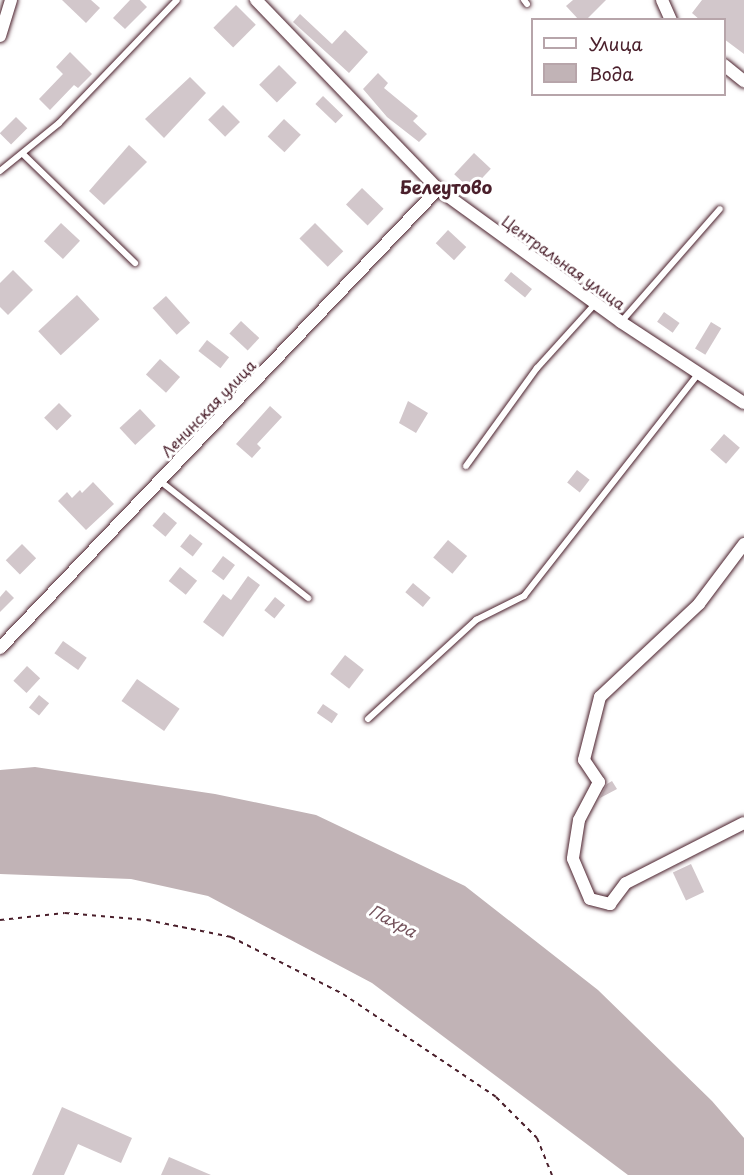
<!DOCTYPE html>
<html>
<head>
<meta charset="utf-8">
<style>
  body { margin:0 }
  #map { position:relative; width:744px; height:1175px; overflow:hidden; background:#fff; font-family:"Playpen Sans",sans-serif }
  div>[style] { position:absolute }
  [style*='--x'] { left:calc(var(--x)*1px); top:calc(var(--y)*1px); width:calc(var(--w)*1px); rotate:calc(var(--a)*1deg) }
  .water>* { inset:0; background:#c1b3b6 }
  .building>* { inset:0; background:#d2c7cb; transform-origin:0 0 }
  .path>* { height:2px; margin-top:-1px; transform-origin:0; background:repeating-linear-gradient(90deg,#4a1f2b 0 4.5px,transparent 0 9px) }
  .roads { filter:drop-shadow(0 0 2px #4a1f2b) drop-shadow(0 0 2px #4a1f2b) }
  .service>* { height:6px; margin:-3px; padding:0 3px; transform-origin:3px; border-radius:3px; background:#fff }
  .minor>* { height:12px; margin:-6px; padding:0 6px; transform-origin:6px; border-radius:6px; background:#fff }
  span { translate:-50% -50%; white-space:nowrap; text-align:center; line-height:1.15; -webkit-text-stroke:6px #fff; paint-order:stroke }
  .street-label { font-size:15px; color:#4a1f2b }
  .water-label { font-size:16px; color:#74535c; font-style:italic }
  .quarter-label { font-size:18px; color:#4a1f2b; font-weight:700 }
  .legend { position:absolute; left:531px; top:18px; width:195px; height:78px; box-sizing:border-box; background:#fff; border:2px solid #b7a5aa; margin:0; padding:8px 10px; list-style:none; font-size:18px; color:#4a1f2b }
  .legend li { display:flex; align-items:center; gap:12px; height:30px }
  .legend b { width:30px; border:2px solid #b7a5aa }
</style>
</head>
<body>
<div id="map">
  <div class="water">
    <div style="clip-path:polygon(35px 767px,215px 794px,316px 815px,465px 886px,598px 990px,712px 1101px,744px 1138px,744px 1175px,628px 1175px,372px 983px,208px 896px,131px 879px,0 874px,0 770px)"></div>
  </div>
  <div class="building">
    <div style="clip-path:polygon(62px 0,91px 0,100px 8px,86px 23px)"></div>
    <div style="clip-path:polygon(130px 0,140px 0,147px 7px,125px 29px,113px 18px)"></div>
    <div style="clip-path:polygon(573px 0,606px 0,586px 20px,579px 20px,566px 6px)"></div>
    <div style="clip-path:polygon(702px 0,744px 0,744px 54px,724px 39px,724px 20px,700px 20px,692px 13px)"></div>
    <div style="left:236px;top:5px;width:28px;height:32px;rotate:45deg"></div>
    <div style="clip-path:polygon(300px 14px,332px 44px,345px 30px,368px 52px,349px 73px,293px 22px)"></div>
    <div style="clip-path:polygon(70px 52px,92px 74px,78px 88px,74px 85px,50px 110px,39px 99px,63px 74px,56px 67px)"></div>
    <div style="left:279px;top:65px;width:25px;height:28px;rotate:45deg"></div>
    <div style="clip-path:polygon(378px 73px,388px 83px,384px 88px,418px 116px,413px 121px,427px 134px,419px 142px,387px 117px,363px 89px)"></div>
    <div style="clip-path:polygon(190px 77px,206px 93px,164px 138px,145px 119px)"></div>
    <div style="left:323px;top:96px;width:28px;height:11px;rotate:44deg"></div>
    <div style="left:223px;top:105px;width:24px;height:21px;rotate:45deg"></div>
    <div style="left:16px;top:117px;width:16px;height:23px;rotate:45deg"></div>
    <div style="left:284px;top:119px;width:23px;height:24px;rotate:43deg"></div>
    <div style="clip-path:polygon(129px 145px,147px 162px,104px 205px,89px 191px)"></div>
    <div style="left:474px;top:153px;width:23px;height:29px;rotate:43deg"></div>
    <div style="left:362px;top:188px;width:30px;height:23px;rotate:44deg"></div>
    <div style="left:61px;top:223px;width:26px;height:25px;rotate:43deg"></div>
    <div style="left:315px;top:223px;width:40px;height:22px;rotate:45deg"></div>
    <div style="left:448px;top:230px;width:25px;height:18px;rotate:43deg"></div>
    <div style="clip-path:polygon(13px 270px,33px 290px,8px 315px,0 307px,0 283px)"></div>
    <div style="left:511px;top:272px;width:27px;height:11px;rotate:39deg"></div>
    <div style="left:77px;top:295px;width:33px;height:53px;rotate:47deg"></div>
    <div style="left:166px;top:296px;width:36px;height:18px;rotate:48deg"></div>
    <div style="left:664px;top:312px;width:19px;height:12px;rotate:35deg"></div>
    <div style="left:241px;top:321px;width:25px;height:17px;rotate:43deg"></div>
    <div style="left:711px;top:322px;width:12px;height:31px;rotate:31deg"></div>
    <div style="left:207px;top:340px;width:28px;height:14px;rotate:38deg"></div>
    <div style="left:160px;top:359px;width:27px;height:21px;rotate:42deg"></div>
    <div style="clip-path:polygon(408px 401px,428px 413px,416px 433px,399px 423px)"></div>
    <div style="left:59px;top:403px;width:18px;height:21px;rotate:45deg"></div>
    <div style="clip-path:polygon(270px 406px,282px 417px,257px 444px,261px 448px,252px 458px,236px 444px)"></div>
    <div style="left:140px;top:409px;width:23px;height:28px;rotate:47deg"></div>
    <div style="left:724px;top:434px;width:21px;height:21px;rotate:41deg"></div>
    <div style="left:577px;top:470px;width:16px;height:16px;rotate:38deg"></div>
    <div style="clip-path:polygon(93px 482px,114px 504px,86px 530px,58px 501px,67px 492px,72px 498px,80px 490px,82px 493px)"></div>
    <div style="left:164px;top:512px;width:17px;height:18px;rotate:40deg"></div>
    <div style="left:190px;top:534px;width:16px;height:16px;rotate:38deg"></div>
    <div style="left:448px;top:540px;width:25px;height:23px;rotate:40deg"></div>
    <div style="left:22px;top:544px;width:20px;height:23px;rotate:45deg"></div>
    <div style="left:223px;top:556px;width:15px;height:19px;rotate:37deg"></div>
    <div style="left:180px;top:567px;width:22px;height:18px;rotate:39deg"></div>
    <div style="clip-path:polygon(248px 576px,260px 585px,223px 637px,203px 622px,223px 594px,231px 600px)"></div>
    <div style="left:413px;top:583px;width:23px;height:12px;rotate:40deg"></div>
    <div style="clip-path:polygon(6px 590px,14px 598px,0 612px,0 597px)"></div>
    <div style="left:275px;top:597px;width:13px;height:17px;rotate:39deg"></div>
    <div style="left:63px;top:641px;width:29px;height:15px;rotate:35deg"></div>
    <div style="left:345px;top:655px;width:24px;height:24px;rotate:38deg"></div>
    <div style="left:27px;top:666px;width:18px;height:20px;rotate:43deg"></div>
    <div style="left:137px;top:679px;width:52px;height:27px;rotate:35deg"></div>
    <div style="left:39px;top:695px;width:13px;height:16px;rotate:39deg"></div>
    <div style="left:323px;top:704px;width:18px;height:11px;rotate:34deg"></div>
    <div style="clip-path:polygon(612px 781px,617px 789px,600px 798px,607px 784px)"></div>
    <div style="left:691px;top:864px;width:31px;height:20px;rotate:65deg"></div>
    <div style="clip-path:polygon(62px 1107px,132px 1138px,121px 1163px,78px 1144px,64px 1175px,32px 1175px)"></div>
    <div style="clip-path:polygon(169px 1157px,211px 1175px,161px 1175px)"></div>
  </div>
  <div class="path">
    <div style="--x:0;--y:920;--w:65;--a:-6.1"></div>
    <div style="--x:65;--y:913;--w:82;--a:4.9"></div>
    <div style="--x:147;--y:920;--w:86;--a:11.4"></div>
    <div style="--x:231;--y:937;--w:126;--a:27"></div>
    <div style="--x:343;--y:994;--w:184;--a:33.9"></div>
    <div style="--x:496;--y:1097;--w:58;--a:45"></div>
    <div style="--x:537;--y:1138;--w:40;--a:68"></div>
  </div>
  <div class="roads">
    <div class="service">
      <div style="--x:524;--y:0;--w:5;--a:53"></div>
      <div style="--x:24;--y:155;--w:155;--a:44.2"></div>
      <div style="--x:0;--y:171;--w:76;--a:-39.1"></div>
      <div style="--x:59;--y:123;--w:170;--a:-46.2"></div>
      <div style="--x:621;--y:322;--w:150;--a:-48.8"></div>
      <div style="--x:466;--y:466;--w:121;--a:-54.1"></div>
      <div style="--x:537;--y:368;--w:86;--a:-47.8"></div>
      <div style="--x:160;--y:481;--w:189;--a:38.3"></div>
      <div style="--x:368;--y:719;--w:147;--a:-42.5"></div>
      <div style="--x:476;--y:620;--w:54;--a:-26.6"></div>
      <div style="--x:524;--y:596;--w:283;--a:-51.9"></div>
    </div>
    <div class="minor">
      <div style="--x:256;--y:0;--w:262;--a:46.1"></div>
      <div style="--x:438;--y:189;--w:226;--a:36"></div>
      <div style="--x:621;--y:322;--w:147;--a:33.4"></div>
      <div style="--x:662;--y:0;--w:22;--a:66"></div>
      <div style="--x:0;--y:36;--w:38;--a:-73"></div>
      <div style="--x:724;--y:65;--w:26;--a:39"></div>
      <div style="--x:744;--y:544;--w:75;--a:126.9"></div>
      <div style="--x:699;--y:604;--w:136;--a:136.8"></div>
      <div style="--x:600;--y:697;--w:65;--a:104.3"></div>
      <div style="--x:584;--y:760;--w:27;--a:56"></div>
      <div style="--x:599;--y:782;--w:43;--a:117.8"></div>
      <div style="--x:579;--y:820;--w:39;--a:99"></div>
      <div style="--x:573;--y:859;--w:43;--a:67"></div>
      <div style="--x:590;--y:899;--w:21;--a:14"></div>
      <div style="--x:610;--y:904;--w:26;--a:-53"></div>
      <div style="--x:626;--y:883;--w:132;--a:-27"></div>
      <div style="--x:0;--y:648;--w:634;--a:-46.34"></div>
    </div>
  </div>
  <div class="street-label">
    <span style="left:564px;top:262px;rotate:36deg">Центральная улица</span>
    <span style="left:208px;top:408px;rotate:-46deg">Ленинская улица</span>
  </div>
  <div class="water-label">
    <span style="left:393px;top:920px;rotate:28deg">Пахра</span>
  </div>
  <div class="quarter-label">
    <span style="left:446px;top:187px">Белеутово</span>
  </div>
  <ul class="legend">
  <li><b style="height:8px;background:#fff"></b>Улица</li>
  <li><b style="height:16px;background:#c1b3b6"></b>Вода</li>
  </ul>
</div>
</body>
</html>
